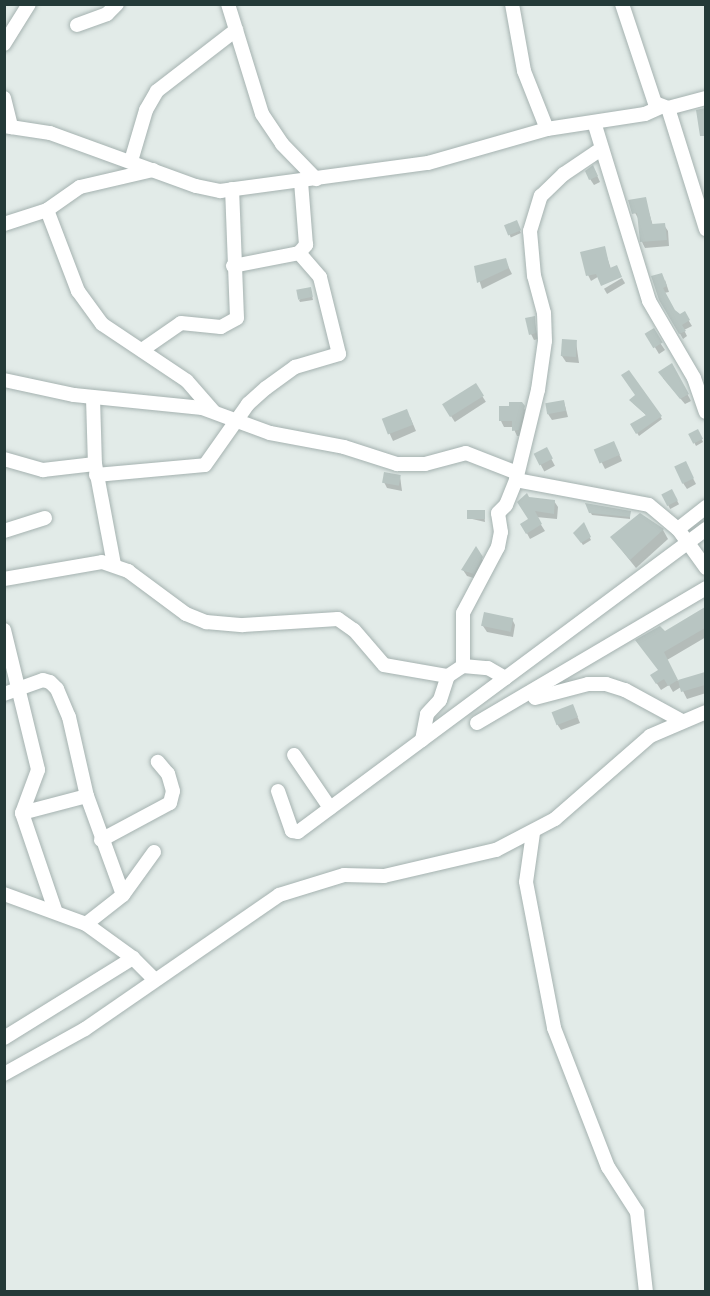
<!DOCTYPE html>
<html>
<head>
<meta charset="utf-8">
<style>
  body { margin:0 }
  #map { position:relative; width:710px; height:1296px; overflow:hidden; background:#e2ebe8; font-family:"Exo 2",sans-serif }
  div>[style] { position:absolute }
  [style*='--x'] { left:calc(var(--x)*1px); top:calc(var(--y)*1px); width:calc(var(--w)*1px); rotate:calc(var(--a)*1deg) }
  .shadow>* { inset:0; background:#0003; transform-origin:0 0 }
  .building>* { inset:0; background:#b8c5c2; transform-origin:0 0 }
  .roads { filter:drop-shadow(0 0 2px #a5b2b0) drop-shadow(0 0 2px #a5b2b0) }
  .street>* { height:14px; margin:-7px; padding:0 7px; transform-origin:7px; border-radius:7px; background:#fff }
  span { translate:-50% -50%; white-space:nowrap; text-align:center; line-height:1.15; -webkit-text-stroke:4.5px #f2f8f6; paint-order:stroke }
  .frame { position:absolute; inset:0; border:6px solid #243a38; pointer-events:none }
</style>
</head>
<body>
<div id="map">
  <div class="shadow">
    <div style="clip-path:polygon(596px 173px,600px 182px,594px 185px,590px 179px)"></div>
    <div style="clip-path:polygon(645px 199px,653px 226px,664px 225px,668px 231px,669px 246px,645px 248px,642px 242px,639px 220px,629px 202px)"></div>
    <div style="left:516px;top:222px;width:12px;height:11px;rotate:66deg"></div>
    <div style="clip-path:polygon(604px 248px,611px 269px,591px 281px,588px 275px)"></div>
    <div style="clip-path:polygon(505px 260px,512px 274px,482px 289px,475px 267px)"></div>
    <div style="left:622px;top:278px;width:6px;height:21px;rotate:59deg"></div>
    <div style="clip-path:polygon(665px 280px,669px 292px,664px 293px,674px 311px,679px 316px,684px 313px,692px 326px,684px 330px,687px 336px,683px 339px,660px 299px)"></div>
    <div style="clip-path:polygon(311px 291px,313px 300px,300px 302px,299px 300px)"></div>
    <div style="clip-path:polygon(534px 318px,538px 339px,534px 340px,531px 334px)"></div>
    <div style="clip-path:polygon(652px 331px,665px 350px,659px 354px,647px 334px)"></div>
    <div style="clip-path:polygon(576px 342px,579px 363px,566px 362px,562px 356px)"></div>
    <div style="clip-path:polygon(672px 365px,691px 401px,685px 404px,663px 378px)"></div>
    <div style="clip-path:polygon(629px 372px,662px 419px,639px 436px,632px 425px,647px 416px,633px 403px,636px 395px)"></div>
    <div style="left:475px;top:385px;width:20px;height:37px;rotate:57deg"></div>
    <div style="clip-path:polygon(564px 402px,568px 417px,552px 420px,548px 414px)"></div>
    <div style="clip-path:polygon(521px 404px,525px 410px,522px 436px,517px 436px,513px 427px,504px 427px,501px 421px)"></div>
    <div style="clip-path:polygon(410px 417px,416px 431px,393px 441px,384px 421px)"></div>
    <div style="clip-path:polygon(698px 431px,703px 442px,696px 446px,690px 434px)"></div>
    <div style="left:546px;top:449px;width:19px;height:12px;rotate:62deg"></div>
    <div style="clip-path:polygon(595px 449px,617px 449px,622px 461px,605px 469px)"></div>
    <div style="clip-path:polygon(685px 463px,696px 484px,687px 489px,683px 483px)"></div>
    <div style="clip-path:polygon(400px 476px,402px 491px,387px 488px,384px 482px)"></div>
    <div style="left:672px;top:491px;width:15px;height:10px;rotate:62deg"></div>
    <div style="clip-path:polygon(529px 498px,554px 501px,558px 507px,557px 519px,536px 517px,545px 531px,530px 539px,522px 524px,530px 520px)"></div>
    <div style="clip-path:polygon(587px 505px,630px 512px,630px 519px,592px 515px)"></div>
    <div style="clip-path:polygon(484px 512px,485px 522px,468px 518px)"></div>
    <div style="clip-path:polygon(640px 514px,663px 530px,668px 539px,636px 568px,611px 537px)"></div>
    <div style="clip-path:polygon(583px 525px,591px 540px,583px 545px,575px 533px)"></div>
    <div style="clip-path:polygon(476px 549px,485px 564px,477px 579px,467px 576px,463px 570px)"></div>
    <div style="clip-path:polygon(698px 613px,706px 626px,706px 637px,667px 660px,678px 681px,706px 673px,706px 693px,687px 699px,681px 687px,673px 692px,669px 685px,661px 690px,652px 676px,660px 671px,665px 633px)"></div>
    <div style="clip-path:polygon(512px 619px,515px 625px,513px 637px,487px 632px,483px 626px)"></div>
    <div style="clip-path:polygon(573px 706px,580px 723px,561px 730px,557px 724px)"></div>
  </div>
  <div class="building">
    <div style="clip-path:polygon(705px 108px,705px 136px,700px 136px,696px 110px)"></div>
    <div style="clip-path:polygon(593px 165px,598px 176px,589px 180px,585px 171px)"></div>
    <div style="clip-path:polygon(646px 197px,652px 224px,665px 223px,667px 240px,640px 242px,637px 213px,632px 214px,628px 200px)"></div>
    <div style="left:517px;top:220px;width:11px;height:14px;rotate:68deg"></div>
    <div style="clip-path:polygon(605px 246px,610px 268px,617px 265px,622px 277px,601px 286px,596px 274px,586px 276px,580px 252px)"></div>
    <div style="clip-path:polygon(506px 258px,509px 268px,477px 283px,474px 266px)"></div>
    <div style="clip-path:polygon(662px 273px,667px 286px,663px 288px,675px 310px,680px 314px,685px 311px,690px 320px,682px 325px,686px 331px,679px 334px,659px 300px,651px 276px)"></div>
    <div style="left:311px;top:287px;width:10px;height:15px;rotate:79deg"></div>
    <div style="clip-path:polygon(535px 316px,536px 333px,529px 335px,525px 318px)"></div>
    <div style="left:654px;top:328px;width:17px;height:11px;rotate:59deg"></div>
    <div style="left:562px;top:339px;width:15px;height:17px;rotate:4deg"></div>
    <div style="clip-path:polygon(672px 363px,689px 394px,680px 399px,658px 372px)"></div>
    <div style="clip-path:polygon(629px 370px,662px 416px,636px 434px,630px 424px,646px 415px,629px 400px,635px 395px,621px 375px)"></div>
    <div style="left:476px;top:383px;width:15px;height:40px;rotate:58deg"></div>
    <div style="left:564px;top:400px;width:11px;height:19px;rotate:80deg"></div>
    <div style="clip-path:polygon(509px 402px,522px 402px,525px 406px,519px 430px,512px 431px,512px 421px,499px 421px,499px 406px,509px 406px)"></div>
    <div style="left:407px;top:409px;width:17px;height:27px;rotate:69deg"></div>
    <div style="left:698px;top:429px;width:11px;height:11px;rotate:63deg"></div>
    <div style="left:614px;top:441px;width:15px;height:22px;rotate:67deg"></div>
    <div style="left:547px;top:447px;width:13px;height:15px;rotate:63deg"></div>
    <div style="left:686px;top:461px;width:19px;height:13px;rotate:65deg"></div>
    <div style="left:384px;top:472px;width:17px;height:11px;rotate:10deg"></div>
    <div style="left:672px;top:489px;width:13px;height:12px;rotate:63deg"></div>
    <div style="clip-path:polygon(527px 493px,529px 497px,555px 500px,554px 514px,535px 511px,542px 524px,526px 534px,520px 524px,528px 519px,517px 502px)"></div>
    <div style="clip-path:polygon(585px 503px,631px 511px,630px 517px,589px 513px)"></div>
    <div style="left:467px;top:510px;width:18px;height:9px"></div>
    <div style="clip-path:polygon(640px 513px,664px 529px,630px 560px,610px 537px)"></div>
    <div style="clip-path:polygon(584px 522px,591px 537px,581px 543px,573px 533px)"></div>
    <div style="clip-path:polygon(476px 546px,483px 557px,474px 574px,461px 570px)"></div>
    <div style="clip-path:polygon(705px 607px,705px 628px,664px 652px,678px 680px,705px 672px,705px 685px,681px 692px,678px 680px,668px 686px,664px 679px,656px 684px,650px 675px,658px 670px,635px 640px,660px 626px,665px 631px)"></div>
    <div style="left:484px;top:612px;width:30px;height:14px;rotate:12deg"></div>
    <div style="left:573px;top:704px;width:14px;height:23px;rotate:69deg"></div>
  </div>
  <div class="roads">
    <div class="street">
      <div style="--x:228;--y:4;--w:115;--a:72.8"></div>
      <div style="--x:262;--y:114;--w:36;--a:56"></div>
      <div style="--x:282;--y:144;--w:49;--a:45.8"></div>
      <div style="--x:512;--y:4;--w:68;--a:79.8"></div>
      <div style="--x:524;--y:71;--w:62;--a:68.4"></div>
      <div style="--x:622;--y:4;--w:104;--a:71.6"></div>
      <div style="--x:655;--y:103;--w:14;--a:21"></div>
      <div style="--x:668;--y:108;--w:39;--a:-15"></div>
      <div style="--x:77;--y:25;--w:32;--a:-20"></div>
      <div style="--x:107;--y:14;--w:14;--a:-45"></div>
      <div style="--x:4;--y:44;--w:47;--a:-58"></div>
      <div style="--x:4;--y:98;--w:30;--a:76"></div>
      <div style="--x:668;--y:108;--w:127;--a:72.6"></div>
      <div style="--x:594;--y:122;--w:187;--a:72.9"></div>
      <div style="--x:649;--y:301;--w:89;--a:59.7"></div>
      <div style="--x:694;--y:378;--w:36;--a:71"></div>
      <div style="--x:4;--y:126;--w:47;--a:8.7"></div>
      <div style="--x:50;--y:133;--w:155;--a:20"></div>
      <div style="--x:196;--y:186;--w:25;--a:12"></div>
      <div style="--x:220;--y:191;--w:210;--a:-7.7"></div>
      <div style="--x:428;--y:163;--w:124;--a:-15.9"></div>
      <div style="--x:547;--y:129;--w:99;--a:-8.7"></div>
      <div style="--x:645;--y:114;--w:17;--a:-24"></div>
      <div style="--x:131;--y:161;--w:53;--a:-73.6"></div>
      <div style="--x:146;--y:110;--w:22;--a:-60"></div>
      <div style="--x:157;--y:91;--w:100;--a:-37.7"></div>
      <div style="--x:47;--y:210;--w:87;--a:69.1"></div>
      <div style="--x:78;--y:291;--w:41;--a:54"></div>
      <div style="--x:102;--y:324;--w:102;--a:33.8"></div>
      <div style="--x:187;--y:381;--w:40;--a:49"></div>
      <div style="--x:4;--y:224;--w:45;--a:-18"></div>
      <div style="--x:47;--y:210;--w:40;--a:-34.9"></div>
      <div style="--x:80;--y:187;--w:75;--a:-13.1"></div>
      <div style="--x:233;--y:266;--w:67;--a:-11.1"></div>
      <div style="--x:299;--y:253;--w:11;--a:-49"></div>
      <div style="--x:306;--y:245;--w:64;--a:-94.5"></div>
      <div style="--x:142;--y:350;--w:47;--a:-34.7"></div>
      <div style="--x:181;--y:323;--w:40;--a:5.7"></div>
      <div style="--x:221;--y:327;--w:18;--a:-29"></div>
      <div style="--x:237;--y:318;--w:129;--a:-92.2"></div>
      <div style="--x:4;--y:380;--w:72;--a:12.1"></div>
      <div style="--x:74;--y:395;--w:129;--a:5.8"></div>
      <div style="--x:202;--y:408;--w:72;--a:20.2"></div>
      <div style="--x:270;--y:433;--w:75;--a:10.7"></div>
      <div style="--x:344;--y:447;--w:56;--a:17.8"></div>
      <div style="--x:397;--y:464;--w:28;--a:0"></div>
      <div style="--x:425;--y:464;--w:42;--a:-15"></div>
      <div style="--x:466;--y:453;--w:55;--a:21.4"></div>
      <div style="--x:93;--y:398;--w:66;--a:88.3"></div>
      <div style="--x:95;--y:464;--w:103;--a:79.3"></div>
      <div style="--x:4;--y:459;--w:41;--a:15.8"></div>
      <div style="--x:43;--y:470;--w:52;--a:-6.6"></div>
      <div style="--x:96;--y:475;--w:109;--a:-5.2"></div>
      <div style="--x:205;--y:465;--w:75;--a:-54.8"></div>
      <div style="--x:248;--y:404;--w:24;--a:-42"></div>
      <div style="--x:266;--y:388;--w:36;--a:-36"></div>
      <div style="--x:295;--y:367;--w:46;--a:-16.5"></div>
      <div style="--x:339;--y:354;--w:79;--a:-103.9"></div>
      <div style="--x:320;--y:277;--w:32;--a:-131"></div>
      <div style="--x:516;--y:480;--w:135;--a:10.6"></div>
      <div style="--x:649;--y:505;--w:38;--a:40"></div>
      <div style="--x:678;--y:529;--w:48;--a:54.3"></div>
      <div style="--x:678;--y:529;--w:36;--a:-38"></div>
      <div style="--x:4;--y:531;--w:43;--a:-17.6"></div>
      <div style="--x:4;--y:579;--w:99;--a:-9.8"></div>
      <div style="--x:102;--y:562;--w:28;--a:19"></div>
      <div style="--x:128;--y:571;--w:72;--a:36.6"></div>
      <div style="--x:186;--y:614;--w:22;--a:22"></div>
      <div style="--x:206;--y:622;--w:37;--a:5"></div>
      <div style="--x:243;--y:625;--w:95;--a:-3.6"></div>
      <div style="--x:338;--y:619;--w:19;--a:35"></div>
      <div style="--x:354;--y:630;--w:46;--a:49.4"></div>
      <div style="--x:384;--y:665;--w:65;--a:9.8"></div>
      <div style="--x:4;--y:630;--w:144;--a:76.3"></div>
      <div style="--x:38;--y:770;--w:46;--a:110.4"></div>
      <div style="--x:22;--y:813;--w:102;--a:71.2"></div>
      <div style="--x:463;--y:666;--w:25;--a:5"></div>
      <div style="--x:488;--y:668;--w:20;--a:30"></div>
      <div style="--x:4;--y:694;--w:41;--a:-19.7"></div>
      <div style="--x:43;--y:680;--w:7;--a:16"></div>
      <div style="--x:50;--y:682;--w:10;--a:45"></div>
      <div style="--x:57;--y:689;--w:30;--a:67"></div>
      <div style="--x:69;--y:717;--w:81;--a:77.2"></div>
      <div style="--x:87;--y:796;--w:105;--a:70"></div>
      <div style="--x:123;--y:895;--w:47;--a:141.9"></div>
      <div style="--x:535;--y:698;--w:55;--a:-14.8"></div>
      <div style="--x:588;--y:684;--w:18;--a:0"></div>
      <div style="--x:606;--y:684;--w:20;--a:18"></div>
      <div style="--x:625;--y:690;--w:63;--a:28.6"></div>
      <div style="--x:477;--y:723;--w:266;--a:-30.5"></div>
      <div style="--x:422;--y:740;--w:26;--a:-79"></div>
      <div style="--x:427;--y:714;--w:19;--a:-47"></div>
      <div style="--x:440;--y:700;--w:25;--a:-72"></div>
      <div style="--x:448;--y:676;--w:18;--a:-34"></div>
      <div style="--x:463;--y:666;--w:53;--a:-90"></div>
      <div style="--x:463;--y:613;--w:75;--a:-62.1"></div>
      <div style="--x:498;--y:547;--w:15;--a:-79"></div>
      <div style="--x:501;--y:532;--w:19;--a:-99"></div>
      <div style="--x:498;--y:513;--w:11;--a:-45"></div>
      <div style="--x:506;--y:505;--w:27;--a:-68"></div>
      <div style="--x:516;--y:480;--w:93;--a:-76.3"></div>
      <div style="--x:538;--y:390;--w:49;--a:-81.9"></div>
      <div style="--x:545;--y:341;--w:28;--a:-92"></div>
      <div style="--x:544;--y:313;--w:38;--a:-105"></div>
      <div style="--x:534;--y:276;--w:45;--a:-95.1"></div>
      <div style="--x:530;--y:231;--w:37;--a:-73"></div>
      <div style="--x:541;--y:196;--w:32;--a:-44"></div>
      <div style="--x:564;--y:174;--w:45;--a:-34"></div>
      <div style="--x:294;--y:755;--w:64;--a:55.8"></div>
      <div style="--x:278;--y:791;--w:42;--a:70.7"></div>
      <div style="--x:292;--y:831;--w:6;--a:9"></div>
      <div style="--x:298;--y:832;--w:508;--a:-36.6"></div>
      <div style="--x:22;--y:813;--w:67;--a:-14.7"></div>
      <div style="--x:533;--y:833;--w:49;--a:98.1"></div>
      <div style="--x:526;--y:882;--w:149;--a:79.1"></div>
      <div style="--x:554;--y:1028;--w:149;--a:68.8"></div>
      <div style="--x:608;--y:1167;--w:54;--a:57.2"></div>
      <div style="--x:637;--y:1212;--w:81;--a:83.6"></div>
      <div style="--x:101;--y:840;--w:78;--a:-28.2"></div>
      <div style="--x:170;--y:803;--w:12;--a:-76"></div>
      <div style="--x:173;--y:791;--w:18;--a:-106"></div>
      <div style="--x:168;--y:774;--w:16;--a:-130"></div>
      <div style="--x:4;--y:894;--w:87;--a:20.1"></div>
      <div style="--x:86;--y:924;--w:58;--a:35.9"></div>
      <div style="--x:133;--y:958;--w:30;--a:45"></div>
      <div style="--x:123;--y:895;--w:53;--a:-54.2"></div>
      <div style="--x:4;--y:1038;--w:152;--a:-31.8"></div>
      <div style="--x:4;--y:1074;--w:93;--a:-29.1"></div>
      <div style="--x:85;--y:1029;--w:236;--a:-34.6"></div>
      <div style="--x:279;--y:895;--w:68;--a:-17.1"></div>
      <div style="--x:344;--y:875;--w:40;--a:1.4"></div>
      <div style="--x:384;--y:876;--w:115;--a:-13.1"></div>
      <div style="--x:496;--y:850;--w:67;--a:-27.7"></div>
      <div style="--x:555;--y:819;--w:126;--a:-41.1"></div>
      <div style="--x:650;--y:736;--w:61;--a:-23.2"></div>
    </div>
  </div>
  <div class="frame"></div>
</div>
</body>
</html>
